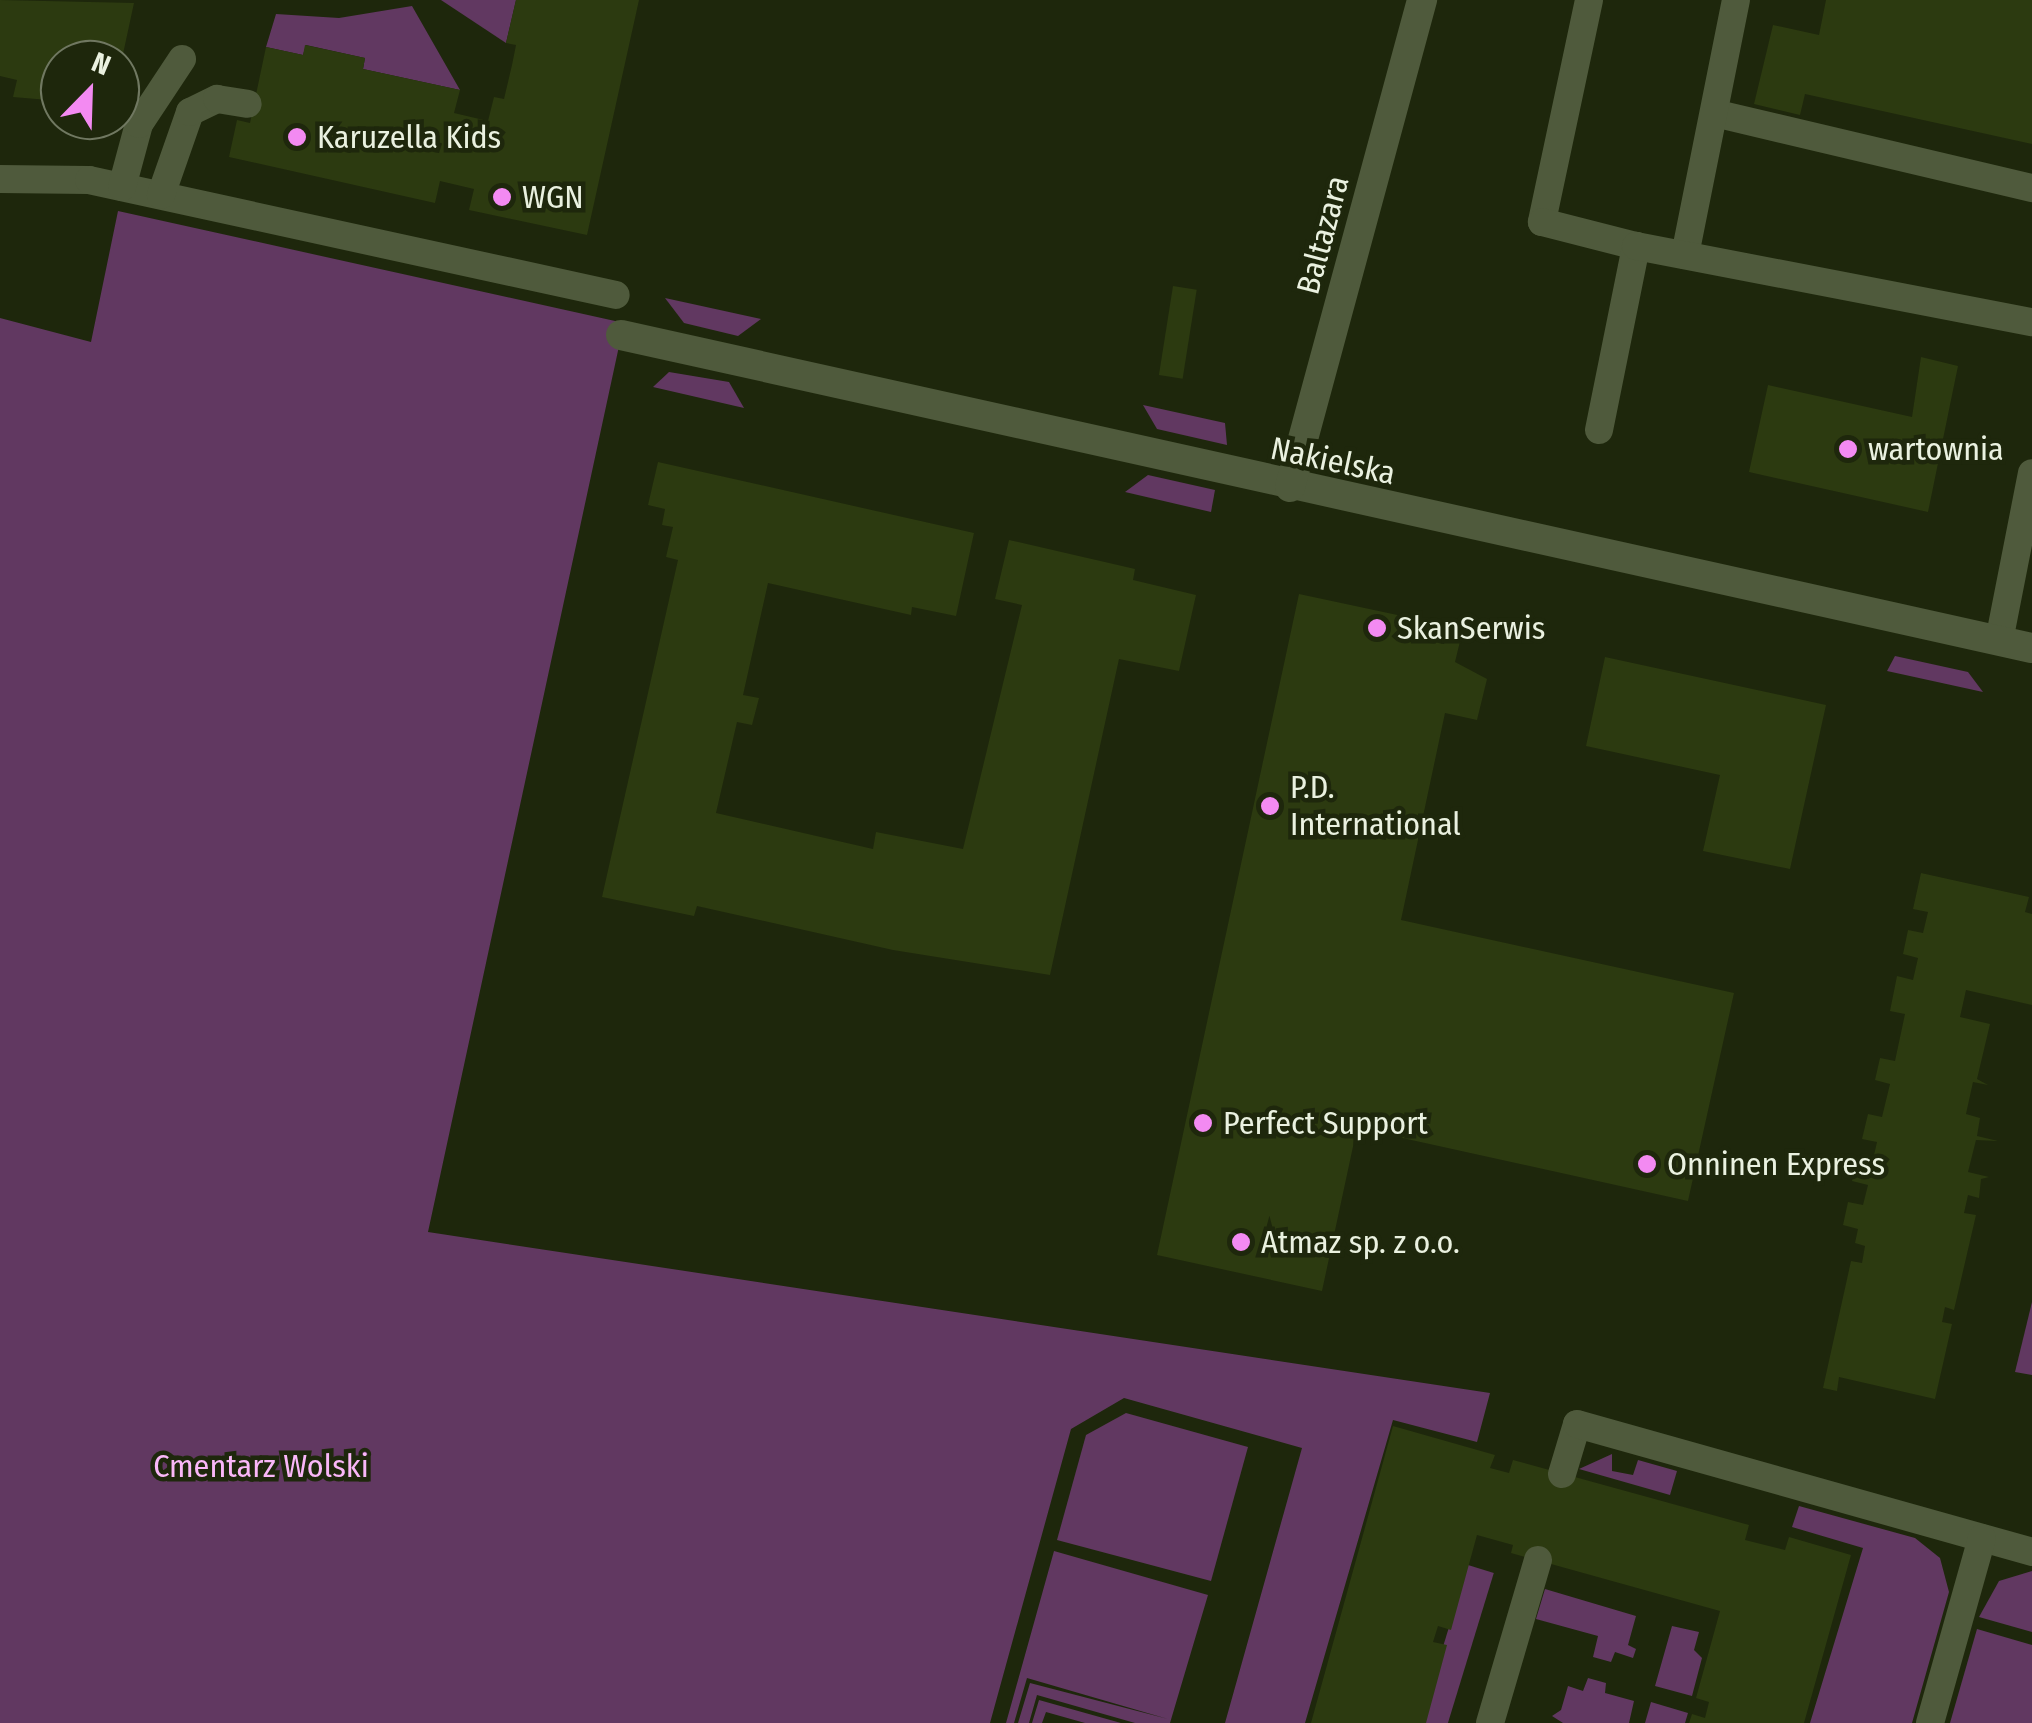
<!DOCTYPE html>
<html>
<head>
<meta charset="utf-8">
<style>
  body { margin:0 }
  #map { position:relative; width:2032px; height:1723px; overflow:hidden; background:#1e270c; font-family:"Fira Sans Condensed",sans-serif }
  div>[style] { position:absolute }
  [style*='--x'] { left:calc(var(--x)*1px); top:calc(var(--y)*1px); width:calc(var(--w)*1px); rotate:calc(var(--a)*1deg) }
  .green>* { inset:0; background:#613861; transform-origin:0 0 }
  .building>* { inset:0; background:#2c3a10; transform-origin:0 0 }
  .lane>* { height:28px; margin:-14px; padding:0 14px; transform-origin:14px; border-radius:14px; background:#4f5a3c }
  .street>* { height:30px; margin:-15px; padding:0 15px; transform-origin:15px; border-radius:15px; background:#4f5a3c }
  .dots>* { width:28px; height:28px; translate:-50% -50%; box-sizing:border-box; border:5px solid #1e270c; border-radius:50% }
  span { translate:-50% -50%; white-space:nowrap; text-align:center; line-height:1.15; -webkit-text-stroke:9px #1e270c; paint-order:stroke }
  .poi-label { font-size:32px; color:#eaf1e0 }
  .left { translate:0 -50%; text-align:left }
  .street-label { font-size:32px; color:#eaf1e0 }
  .park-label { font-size:32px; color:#fab7f8 }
  .north { position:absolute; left:40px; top:40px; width:100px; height:100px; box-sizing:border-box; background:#1e270c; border:2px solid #707861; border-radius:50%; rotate:23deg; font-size:28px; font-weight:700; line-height:40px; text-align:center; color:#eaf1e0 }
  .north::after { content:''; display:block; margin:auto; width:35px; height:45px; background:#f38af2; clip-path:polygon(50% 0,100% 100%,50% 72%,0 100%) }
</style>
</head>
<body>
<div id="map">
  <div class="green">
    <div style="clip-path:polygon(441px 0,516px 0,506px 43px)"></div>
    <div style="clip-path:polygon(412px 6px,460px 90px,363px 69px,365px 58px,306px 45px,303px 55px,266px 47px,276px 14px,339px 18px)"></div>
    <div style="clip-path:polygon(118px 211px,624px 323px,428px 1232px,1490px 1393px,1477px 1442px,1393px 1420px,1305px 1723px,1225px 1723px,1302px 1448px,1124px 1398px,1071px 1429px,990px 1723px,0 1723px,0 318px,91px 342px)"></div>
    <div style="clip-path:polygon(665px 298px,761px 319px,738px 336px,684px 323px)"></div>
    <div style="clip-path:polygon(669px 372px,729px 382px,744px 408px,653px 387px)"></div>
    <div style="clip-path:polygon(1143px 405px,1225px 423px,1227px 445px,1157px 429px)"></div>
    <div style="clip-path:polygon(1148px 475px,1215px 490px,1211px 512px,1125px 492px)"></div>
    <div style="clip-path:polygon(1895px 656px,1968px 672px,1983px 692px,1887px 671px)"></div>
    <div style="clip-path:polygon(2032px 1302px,2032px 1375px,2015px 1372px)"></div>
    <div style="clip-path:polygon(1126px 1413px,1248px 1447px,1211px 1581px,1057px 1540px,1086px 1435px)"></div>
    <div style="clip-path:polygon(1612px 1454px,1612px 1471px,1633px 1475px,1638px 1460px,1677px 1471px,1670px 1495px,1579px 1469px)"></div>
    <div style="clip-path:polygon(1799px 1506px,1915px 1538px,1940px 1558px,1949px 1592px,1912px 1723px,1810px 1723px,1863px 1548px,1792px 1527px)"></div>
    <div style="clip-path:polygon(1054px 1551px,1208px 1595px,1170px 1723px,1135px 1723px,1037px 1695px,1029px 1723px,1018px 1723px,1030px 1683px,1168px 1719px,1027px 1678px,1014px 1723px,1006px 1723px)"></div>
    <div style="left:1468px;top:1565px;width:27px;height:164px;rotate:17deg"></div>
    <div style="clip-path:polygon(2032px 1571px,2032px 1632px,1979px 1617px,1999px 1581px)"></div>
    <div style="clip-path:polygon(1545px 1589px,1636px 1616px,1628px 1645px,1636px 1649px,1633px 1658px,1615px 1652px,1611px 1662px,1593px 1657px,1598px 1636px,1536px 1619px)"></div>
    <div style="clip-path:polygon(1672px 1626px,1699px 1632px,1694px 1650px,1702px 1658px,1692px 1696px,1655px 1686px)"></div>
    <div style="clip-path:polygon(1977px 1629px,2032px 1645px,2032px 1723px,1950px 1723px)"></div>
    <div style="clip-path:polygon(1588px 1678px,1606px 1683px,1605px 1693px,1634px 1701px,1629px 1723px,1563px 1723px,1552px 1716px,1561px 1710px,1568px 1686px,1583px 1691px)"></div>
    <div style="clip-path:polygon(1039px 1700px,1121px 1723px,1085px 1723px,1046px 1712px,1042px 1723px,1032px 1723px)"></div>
    <div style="clip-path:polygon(1651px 1702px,1688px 1713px,1685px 1723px,1645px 1723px)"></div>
  </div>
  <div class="building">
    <div style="clip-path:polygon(0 0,134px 3px,123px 54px,120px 60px,60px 60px,60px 101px,13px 97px,17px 80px,0 76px)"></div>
    <div style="clip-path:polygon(516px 0,639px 0,587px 235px,469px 210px,474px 189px,440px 181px,435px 203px,229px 157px,237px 120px,250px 123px,266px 47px,303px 55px,305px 45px,365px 58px,363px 69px,460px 90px,454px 113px,488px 121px,494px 97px,504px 99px,512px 65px,516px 45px,506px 43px)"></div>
    <div style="clip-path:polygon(1826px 0,2032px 0,2032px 144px,1805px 94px,1800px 115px,1754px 104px,1773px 25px,1819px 35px)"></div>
    <div style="left:1173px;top:286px;width:24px;height:90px;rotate:9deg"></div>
    <div style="clip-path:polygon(1921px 357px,1958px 366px,1928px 512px,1749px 472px,1768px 385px,1912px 417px)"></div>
    <div style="clip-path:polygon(658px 462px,974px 533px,956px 616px,912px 607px,911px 615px,768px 583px,743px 695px,759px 698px,752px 725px,737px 722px,716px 813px,873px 849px,876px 832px,963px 849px,1022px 605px,995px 599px,1009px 540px,1135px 569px,1133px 580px,1196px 595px,1179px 671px,1119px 659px,1050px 975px,893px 950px,697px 906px,694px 916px,602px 897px,678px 560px,666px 557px,673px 527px,662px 525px,665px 509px,648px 505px)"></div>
    <div style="clip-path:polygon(1299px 594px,1463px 629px,1455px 662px,1487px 679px,1477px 720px,1445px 713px,1401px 920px,1734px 993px,1688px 1201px,1357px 1128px,1322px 1291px,1157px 1255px)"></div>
    <div style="clip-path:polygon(1605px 657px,1826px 705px,1790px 869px,1703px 851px,1720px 775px,1586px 746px)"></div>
    <div style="clip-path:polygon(1921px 873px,2029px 897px,2025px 912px,2032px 914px,2032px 1005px,1966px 990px,1960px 1017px,1990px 1024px,1977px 1079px,1988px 1085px,1973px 1082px,1966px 1114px,1980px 1118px,1977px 1136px,1998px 1141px,1976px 1140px,1968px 1172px,1989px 1177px,1981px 1179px,1979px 1198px,1968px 1195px,1964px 1213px,1976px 1215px,1954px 1310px,1945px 1307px,1942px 1322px,1952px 1324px,1935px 1399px,1839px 1377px,1837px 1391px,1823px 1388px,1851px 1261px,1862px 1263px,1865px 1246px,1855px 1243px,1858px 1229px,1843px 1225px,1848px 1202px,1863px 1205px,1868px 1185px,1852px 1181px,1857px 1161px,1872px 1164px,1877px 1142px,1862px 1139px,1868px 1114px,1882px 1117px,1890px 1084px,1875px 1080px,1880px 1058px,1895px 1061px,1905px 1014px,1890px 1011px,1897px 976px,1913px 980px,1918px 958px,1903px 954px,1908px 930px,1923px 933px,1928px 912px,1913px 909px)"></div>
    <div style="clip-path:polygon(1393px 1426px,1495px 1455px,1490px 1468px,1509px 1473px,1513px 1460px,1749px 1525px,1745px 1540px,1785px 1550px,1789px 1537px,1851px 1555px,1804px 1723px,1689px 1723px,1692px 1714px,1705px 1718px,1709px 1702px,1696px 1698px,1720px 1611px,1511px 1553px,1513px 1545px,1477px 1535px,1451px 1630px,1438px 1626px,1433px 1642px,1447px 1645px,1426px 1723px,1311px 1723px)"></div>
  </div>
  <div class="lane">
    <div style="--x:1589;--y:0;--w:227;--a:102"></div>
    <div style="--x:1542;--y:222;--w:97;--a:14.3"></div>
    <div style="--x:1714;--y:113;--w:327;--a:13.3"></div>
    <div style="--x:0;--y:179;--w:89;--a:0.6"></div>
    <div style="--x:89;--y:180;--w:539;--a:12.31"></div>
    <div style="--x:122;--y:187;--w:65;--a:-74.9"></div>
    <div style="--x:139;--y:124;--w:78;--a:-56.5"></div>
    <div style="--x:161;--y:195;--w:88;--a:-70.7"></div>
    <div style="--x:190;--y:112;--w:30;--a:-26"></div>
    <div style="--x:217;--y:99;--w:31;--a:9"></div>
    <div style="--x:1685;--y:255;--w:260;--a:-78.7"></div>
    <div style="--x:1599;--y:430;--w:188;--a:-78.6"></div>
    <div style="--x:1636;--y:246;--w:403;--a:10.9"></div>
    <div style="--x:1999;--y:641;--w:171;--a:-78.9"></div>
    <div style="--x:1562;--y:1474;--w:52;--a:-73.3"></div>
    <div style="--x:1577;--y:1424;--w:473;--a:15.7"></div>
    <div style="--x:1490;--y:1723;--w:170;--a:-73.6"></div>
    <div style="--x:1930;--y:1723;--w:192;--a:-74.3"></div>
  </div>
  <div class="street">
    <div style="--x:621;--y:335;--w:1445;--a:12.51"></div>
    <div style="--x:1290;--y:487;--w:505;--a:-74.83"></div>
  </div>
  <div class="dots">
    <div style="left:297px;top:137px;background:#f38af2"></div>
    <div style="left:502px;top:197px;background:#f38af2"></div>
    <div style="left:1848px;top:449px;background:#f38af2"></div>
    <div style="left:1377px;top:628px;background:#f38af2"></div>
    <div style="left:1270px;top:806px;background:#f38af2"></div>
    <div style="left:1203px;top:1123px;background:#f38af2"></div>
    <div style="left:1647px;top:1164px;background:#f38af2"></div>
    <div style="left:1241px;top:1242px;background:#f38af2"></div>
  </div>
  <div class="poi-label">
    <span class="left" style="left:317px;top:137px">Karuzella Kids</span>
    <span class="left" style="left:522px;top:197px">WGN</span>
    <span class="left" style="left:1868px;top:449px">wartownia</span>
    <span class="left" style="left:1397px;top:628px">SkanSerwis</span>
    <span class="left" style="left:1290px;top:806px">P.D.<br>International</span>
    <span class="left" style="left:1223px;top:1123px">Perfect Support</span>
    <span class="left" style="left:1667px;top:1164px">Onninen Express</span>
    <span class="left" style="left:1261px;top:1242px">Atmaz sp. z o.o.</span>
  </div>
  <div class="street-label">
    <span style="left:1323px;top:235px;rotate:-75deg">Baltazara</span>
    <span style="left:1333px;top:461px;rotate:12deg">Nakielska</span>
  </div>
  <div class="park-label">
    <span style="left:261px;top:1466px">Cmentarz Wolski</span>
  </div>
  <div class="north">N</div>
</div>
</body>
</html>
